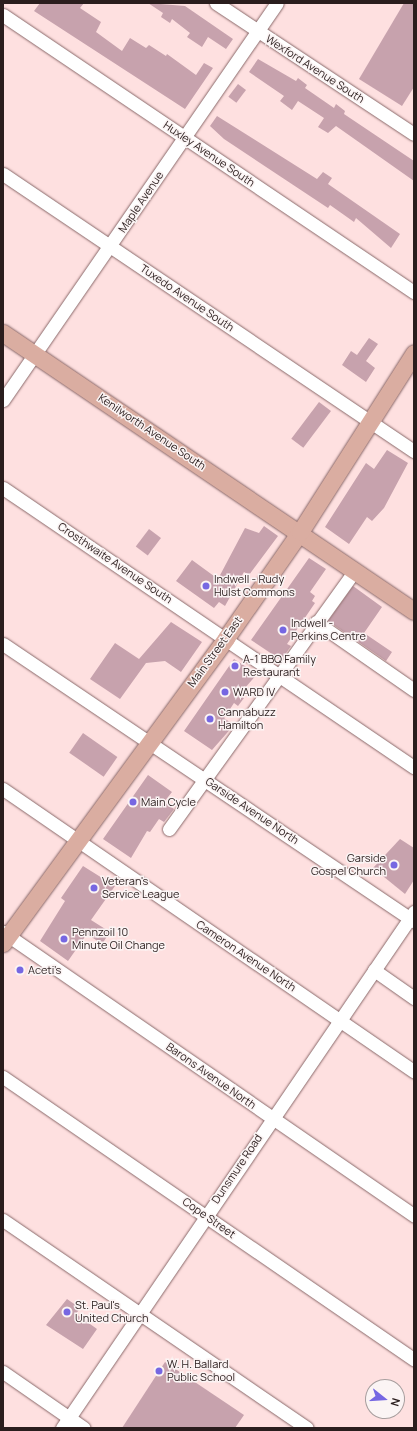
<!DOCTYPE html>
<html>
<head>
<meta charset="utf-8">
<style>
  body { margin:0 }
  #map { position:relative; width:417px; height:1431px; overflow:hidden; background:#fee0e0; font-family:Manrope,sans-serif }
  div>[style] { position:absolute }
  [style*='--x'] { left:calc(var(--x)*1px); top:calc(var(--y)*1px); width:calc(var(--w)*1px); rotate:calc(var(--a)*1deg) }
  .building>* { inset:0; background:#c7a2ad; transform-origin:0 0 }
  .roads { filter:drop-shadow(0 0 1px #8a696a) drop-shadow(0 0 1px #8a696a) }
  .minor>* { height:13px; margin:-6.5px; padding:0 6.5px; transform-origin:6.5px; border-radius:6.5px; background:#fff }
  .major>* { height:17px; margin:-8.5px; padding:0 8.5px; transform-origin:8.5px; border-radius:8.5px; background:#daada1 }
  .dots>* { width:11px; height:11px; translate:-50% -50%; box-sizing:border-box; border:2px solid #fbf4f4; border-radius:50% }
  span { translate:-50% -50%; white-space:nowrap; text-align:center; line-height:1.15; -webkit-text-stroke:3px #fbf4f4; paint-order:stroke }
  .street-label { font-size:11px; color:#2a1d1d }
  .poi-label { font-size:11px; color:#2a1d1d }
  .left { translate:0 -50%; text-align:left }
  .right { translate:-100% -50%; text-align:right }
  .frame { position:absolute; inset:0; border:4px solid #2a1d1d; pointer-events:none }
  .north { position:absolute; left:365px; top:1379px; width:40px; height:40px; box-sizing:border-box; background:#fbf4f4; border:1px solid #a79e9e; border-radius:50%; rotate:107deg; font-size:11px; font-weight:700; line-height:16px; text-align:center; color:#2a1d1d }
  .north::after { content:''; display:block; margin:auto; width:14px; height:18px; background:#7667e2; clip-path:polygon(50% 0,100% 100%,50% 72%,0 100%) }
</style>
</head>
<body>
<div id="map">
  <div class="building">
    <div style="clip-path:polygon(40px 3px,84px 3px,80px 8px,101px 22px,96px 32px,122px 51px,130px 38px,146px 48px,149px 45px,166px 56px,167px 54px,196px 75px,204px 63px,213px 68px,185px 109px,34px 11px)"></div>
    <div style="clip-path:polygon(148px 3px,185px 6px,233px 39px,226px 49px,208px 37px,202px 47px,187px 37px,190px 33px,172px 19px,170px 23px,161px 17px,163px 13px)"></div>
    <div style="clip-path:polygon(404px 3px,414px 3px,414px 87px,402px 106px,359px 79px)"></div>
    <div style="clip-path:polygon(258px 59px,296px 81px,298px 78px,307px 85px,305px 88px,334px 108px,336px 104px,345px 111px,344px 114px,414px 161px,414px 181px,336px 126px,328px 133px,318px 127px,324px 118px,298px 101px,292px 110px,280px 101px,284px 96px,249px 72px)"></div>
    <div style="left:238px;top:84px;width:10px;height:16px;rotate:37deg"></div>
    <div style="clip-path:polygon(217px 116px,317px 179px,323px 172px,332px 178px,328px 184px,400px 234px,391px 248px,356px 218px,354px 222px,330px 205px,328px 208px,224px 139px,210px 126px)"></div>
    <div style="clip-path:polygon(369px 338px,378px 344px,366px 361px,375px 368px,366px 382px,342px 365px,351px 351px,357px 355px)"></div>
    <div style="left:319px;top:402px;width:15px;height:46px;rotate:37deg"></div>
    <div style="clip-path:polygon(387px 450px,408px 463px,384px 508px,372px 521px,367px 517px,349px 544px,325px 527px,366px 463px,374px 469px)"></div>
    <div style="clip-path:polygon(264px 526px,278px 536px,249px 575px,244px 572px,225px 606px,219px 602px,214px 608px,176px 581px,192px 560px,218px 579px,245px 528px,259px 533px)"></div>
    <div style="left:149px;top:529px;width:15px;height:22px;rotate:37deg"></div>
    <div style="clip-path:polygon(309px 558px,326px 569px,310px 592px,315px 596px,312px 601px,315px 603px,287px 644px,291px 646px,281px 660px,251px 640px)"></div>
    <div style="clip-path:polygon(353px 586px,382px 607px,364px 633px,392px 652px,386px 661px,328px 621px)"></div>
    <div style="clip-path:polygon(171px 622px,202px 642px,181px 672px,165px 661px,146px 663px,120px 699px,90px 679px,115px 643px,139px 659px)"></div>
    <div style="clip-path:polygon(234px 659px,257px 674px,239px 695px,244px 698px,238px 706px,234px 703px,224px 718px,234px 725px,212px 750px,184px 731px)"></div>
    <div style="left:83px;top:733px;width:42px;height:24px;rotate:35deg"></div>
    <div style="clip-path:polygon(148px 775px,172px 792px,164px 802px,174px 809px,164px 822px,159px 819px,150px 832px,147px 831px,131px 858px,103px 839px)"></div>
    <div style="clip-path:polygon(400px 839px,414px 848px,414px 880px,405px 894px,373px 868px)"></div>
    <div style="clip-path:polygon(83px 866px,115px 886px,91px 920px,110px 932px,102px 944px,87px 934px,68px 961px,40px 941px,65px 901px,61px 898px)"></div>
    <div style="clip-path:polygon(67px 1299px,80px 1308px,76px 1314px,97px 1329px,83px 1349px,46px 1325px)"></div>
    <div style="clip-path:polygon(165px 1362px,244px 1415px,235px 1428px,122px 1428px)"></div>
  </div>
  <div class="roads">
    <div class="minor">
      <div style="--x:216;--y:3;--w:237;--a:33.5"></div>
      <div style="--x:3;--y:15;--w:496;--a:34"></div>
      <div style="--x:3;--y:174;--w:496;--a:34"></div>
      <div style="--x:3;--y:400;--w:482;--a:-55.4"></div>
      <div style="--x:3;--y:488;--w:497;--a:34.2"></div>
      <div style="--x:316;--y:622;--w:119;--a:34.8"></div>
      <div style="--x:3;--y:644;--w:496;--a:34"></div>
      <div style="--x:3;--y:789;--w:499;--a:34.5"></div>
      <div style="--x:169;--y:829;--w:319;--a:-54.3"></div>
      <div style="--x:3;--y:932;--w:500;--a:34.6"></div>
      <div style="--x:374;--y:970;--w:49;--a:35"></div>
      <div style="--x:3;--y:1077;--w:499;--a:34.5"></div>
      <div style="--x:3;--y:1220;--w:368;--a:34.4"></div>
      <div style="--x:3;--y:1372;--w:98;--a:34.7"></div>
      <div style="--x:62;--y:1428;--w:625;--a:-55.7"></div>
    </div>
    <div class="major">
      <div style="--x:3;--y:333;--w:496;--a:34.1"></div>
      <div style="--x:3;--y:943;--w:378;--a:-53.8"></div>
      <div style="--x:226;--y:638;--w:129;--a:-55.1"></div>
      <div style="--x:300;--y:532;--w:212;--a:-57.5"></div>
    </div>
  </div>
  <div class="dots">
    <div style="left:206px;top:586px;background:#7667e2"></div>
    <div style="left:283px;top:630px;background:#7667e2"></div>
    <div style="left:235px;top:666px;background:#7667e2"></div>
    <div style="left:225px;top:692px;background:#7667e2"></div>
    <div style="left:210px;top:719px;background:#7667e2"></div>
    <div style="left:133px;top:802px;background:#7667e2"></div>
    <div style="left:394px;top:865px;background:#7667e2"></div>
    <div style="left:94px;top:888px;background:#7667e2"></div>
    <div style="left:64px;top:939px;background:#7667e2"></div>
    <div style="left:20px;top:970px;background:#7667e2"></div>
    <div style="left:67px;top:1312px;background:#7667e2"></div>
    <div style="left:159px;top:1371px;background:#7667e2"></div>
  </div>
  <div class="street-label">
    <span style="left:315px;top:69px;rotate:33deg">Wexford Avenue South</span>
    <span style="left:209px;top:154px;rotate:34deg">Huxley Avenue South</span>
    <span style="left:141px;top:202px;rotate:-56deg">Maple Avenue</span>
    <span style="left:187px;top:298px;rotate:34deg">Tuxedo Avenue South</span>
    <span style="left:152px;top:432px;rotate:34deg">Kenilworth Avenue South</span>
    <span style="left:115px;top:563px;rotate:34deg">Crosthwaite Avenue South</span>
    <span style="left:215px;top:652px;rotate:-54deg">Main Street East</span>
    <span style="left:252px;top:811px;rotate:34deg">Garside Avenue North</span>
    <span style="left:246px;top:956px;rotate:34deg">Cameron Avenue North</span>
    <span style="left:211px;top:1076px;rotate:35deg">Barons Avenue North</span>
    <span style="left:237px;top:1169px;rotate:-56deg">Dunsmure Road</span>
    <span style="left:209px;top:1218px;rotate:35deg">Cope Street</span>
  </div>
  <div class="poi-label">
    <span class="left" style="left:214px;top:586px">Indwell - Rudy<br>Hulst Commons</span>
    <span class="left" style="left:291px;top:630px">Indwell -<br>Perkins Centre</span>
    <span class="left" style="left:243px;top:666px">A-1 BBQ Family<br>Restaurant</span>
    <span class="left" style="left:233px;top:692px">WARD IV</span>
    <span class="left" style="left:218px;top:719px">Cannabuzz<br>Hamilton</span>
    <span class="left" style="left:141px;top:802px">Main Cycle</span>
    <span class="right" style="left:386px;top:865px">Garside<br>Gospel Church</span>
    <span class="left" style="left:102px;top:888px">Veteran's<br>Service League</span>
    <span class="left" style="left:72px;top:939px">Pennzoil 10<br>Minute Oil Change</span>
    <span class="left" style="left:28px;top:970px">Aceti’s</span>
    <span class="left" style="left:75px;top:1312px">St. Paul's<br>United Church</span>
    <span class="left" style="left:167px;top:1371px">W. H. Ballard<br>Public School</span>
  </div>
  <div class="frame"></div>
  <div class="north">N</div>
</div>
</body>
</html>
